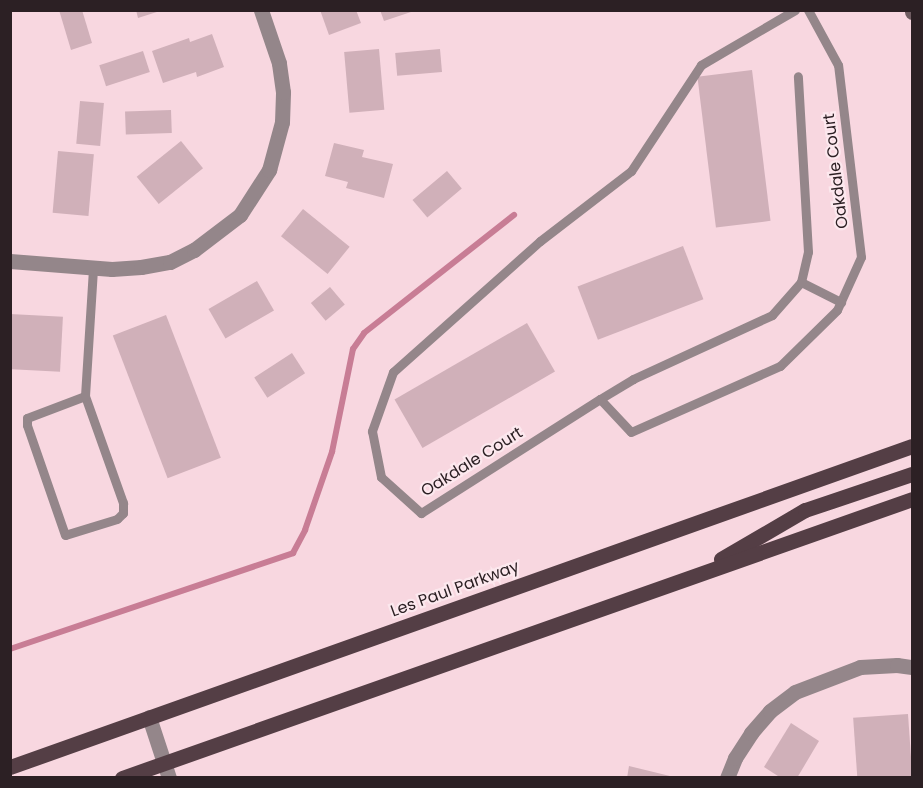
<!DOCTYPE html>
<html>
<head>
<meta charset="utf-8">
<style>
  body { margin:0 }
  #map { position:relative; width:923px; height:788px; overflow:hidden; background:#f8d7e0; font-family:Poppins,sans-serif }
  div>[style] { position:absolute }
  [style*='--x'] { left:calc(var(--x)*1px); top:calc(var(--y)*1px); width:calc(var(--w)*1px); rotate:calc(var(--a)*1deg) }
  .stream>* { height:6px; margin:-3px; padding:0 3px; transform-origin:3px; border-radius:3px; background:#c87d95 }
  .building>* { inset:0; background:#d0b0b9; transform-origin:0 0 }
  .lane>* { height:9px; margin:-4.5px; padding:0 4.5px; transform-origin:4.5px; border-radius:4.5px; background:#94868a }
  .street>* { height:15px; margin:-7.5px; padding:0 7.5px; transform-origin:7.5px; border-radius:7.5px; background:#94868a }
  .secondary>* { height:15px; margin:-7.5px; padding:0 7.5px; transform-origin:7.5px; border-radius:7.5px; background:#6f5c61 }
  .primary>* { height:15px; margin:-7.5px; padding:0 7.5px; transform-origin:7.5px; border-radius:7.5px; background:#543e45 }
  span { translate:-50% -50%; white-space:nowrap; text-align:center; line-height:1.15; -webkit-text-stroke:4.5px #fce8ee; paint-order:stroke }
  .street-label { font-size:16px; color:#2c2024 }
  .frame { position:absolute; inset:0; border:12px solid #2c2024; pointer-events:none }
</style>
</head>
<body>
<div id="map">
  <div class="stream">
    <div style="--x:10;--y:649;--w:299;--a:-18.7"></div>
    <div style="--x:293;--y:553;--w:26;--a:-62"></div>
    <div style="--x:305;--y:530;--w:83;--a:-70.9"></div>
    <div style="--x:332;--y:452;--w:105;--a:-78.5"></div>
    <div style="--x:353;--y:349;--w:19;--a:-55"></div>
    <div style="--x:364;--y:333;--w:191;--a:-38.2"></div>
  </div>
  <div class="building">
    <div style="clip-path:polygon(59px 10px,82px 10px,92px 43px,71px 50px)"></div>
    <div style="clip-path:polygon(136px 10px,159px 10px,160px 11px,138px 18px)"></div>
    <div style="clip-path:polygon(320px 10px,356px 10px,361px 23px,329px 35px)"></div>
    <div style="clip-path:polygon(380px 10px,414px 10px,414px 11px,384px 21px)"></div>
    <div style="clip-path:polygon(212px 34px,224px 67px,197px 77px,196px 72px,163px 83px,152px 51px,189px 38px,190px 42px)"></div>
    <div style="left:379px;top:49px;width:61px;height:35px;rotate:85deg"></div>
    <div style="left:440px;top:49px;width:23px;height:45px;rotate:85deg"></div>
    <div style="left:143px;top:51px;width:22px;height:46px;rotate:72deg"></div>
    <div style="left:752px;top:70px;width:152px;height:55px;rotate:83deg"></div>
    <div style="left:80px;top:101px;width:24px;height:43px;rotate:5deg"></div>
    <div style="left:171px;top:110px;width:23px;height:46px;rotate:88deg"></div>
    <div style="left:181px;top:141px;width:35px;height:57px;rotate:51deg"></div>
    <div style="clip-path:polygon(334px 143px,364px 150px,362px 157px,393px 164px,384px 198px,346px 188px,348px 182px,325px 176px)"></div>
    <div style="left:58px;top:151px;width:36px;height:62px;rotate:5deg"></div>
    <div style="left:447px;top:171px;width:23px;height:45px;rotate:50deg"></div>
    <div style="left:303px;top:209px;width:60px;height:35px;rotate:39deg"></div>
    <div style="left:683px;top:246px;width:57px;height:113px;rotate:69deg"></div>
    <div style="left:257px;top:281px;width:34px;height:56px;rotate:60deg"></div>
    <div style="left:330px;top:287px;width:23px;height:25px;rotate:50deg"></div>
    <div style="left:10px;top:314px;width:53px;height:55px;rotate:3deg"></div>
    <div style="left:166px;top:315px;width:153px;height:57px;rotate:69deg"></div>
    <div style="left:527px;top:323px;width:56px;height:153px;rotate:60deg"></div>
    <div style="left:292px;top:353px;width:24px;height:45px;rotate:57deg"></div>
    <div style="left:908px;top:714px;width:64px;height:55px;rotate:86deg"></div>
    <div style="clip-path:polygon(791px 723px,819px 741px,797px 778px,781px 778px,764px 767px)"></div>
    <div style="clip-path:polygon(629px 766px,674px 777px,673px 778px,627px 778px)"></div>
  </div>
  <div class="lane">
    <div style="--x:795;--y:10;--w:109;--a:149.7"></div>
    <div style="--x:701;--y:65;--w:127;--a:123.4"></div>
    <div style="--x:631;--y:171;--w:115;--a:142.4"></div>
    <div style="--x:540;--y:241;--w:197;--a:138.3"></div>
    <div style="--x:393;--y:372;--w:63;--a:109.6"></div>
    <div style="--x:372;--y:431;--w:47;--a:78.9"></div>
    <div style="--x:381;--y:477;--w:54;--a:42"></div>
    <div style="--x:421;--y:513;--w:212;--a:-32.5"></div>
    <div style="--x:600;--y:399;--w:45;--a:46.8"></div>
    <div style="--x:631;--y:432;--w:163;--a:-23.9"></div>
    <div style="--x:780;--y:366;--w:80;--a:-44.5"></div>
    <div style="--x:837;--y:310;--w:58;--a:-65.6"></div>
    <div style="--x:861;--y:257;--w:193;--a:-96.8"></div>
    <div style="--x:838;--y:65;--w:63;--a:-118.6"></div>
    <div style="--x:801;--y:282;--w:45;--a:26.6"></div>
    <div style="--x:85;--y:396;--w:114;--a:70.4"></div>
    <div style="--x:123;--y:503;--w:10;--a:90"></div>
    <div style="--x:123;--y:513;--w:8;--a:135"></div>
    <div style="--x:117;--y:519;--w:54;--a:162.9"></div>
    <div style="--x:65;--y:535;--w:116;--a:-109.1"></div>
    <div style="--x:27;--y:425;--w:7;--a:-90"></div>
    <div style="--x:27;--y:418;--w:62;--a:-20.8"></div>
    <div style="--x:85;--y:396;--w:128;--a:-86.4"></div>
    <div style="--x:600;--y:399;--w:39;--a:-31"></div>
    <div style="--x:633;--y:379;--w:153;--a:-24.7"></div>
    <div style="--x:772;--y:315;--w:44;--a:-48.7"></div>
    <div style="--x:801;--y:282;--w:31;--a:-77"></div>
    <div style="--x:808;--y:252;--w:176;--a:-93.3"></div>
  </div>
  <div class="street">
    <div style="--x:10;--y:261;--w:102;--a:4.5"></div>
    <div style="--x:112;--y:269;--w:29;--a:-4"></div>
    <div style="--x:141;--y:267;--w:29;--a:-10"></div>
    <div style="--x:170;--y:262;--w:27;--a:-27"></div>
    <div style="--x:194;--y:250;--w:58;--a:-37.3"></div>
    <div style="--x:240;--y:215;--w:54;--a:-57.2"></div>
    <div style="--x:269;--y:170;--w:50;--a:-74.8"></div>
    <div style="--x:282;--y:122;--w:30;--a:-88"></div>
    <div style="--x:283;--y:92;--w:29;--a:-98"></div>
    <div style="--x:279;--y:63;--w:56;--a:-108.8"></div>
    <div style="--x:149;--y:717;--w:64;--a:71.8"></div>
    <div style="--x:727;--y:778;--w:22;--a:-68"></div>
    <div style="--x:735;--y:758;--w:30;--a:-57"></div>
    <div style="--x:751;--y:733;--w:29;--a:-49"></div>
    <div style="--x:770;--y:711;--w:31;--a:-37"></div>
    <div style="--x:795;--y:692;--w:70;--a:-21"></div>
    <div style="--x:860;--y:667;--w:37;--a:-3"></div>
    <div style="--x:897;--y:665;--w:15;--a:8"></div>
  </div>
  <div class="secondary">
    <div style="--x:912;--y:10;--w:2;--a:90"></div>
  </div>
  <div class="primary">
    <div style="--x:721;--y:559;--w:97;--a:-30.3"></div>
    <div style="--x:805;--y:510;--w:113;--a:-18.6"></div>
    <div style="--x:10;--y:767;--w:957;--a:-19.59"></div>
    <div style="--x:122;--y:778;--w:838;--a:-19.45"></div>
  </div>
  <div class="street-label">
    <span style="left:836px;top:171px;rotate:-97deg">Oakdale Court</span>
    <span style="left:472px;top:462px;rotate:-32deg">Oakdale Court</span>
    <span style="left:455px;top:589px;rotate:-20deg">Les Paul Parkway</span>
  </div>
  <div class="frame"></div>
</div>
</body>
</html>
